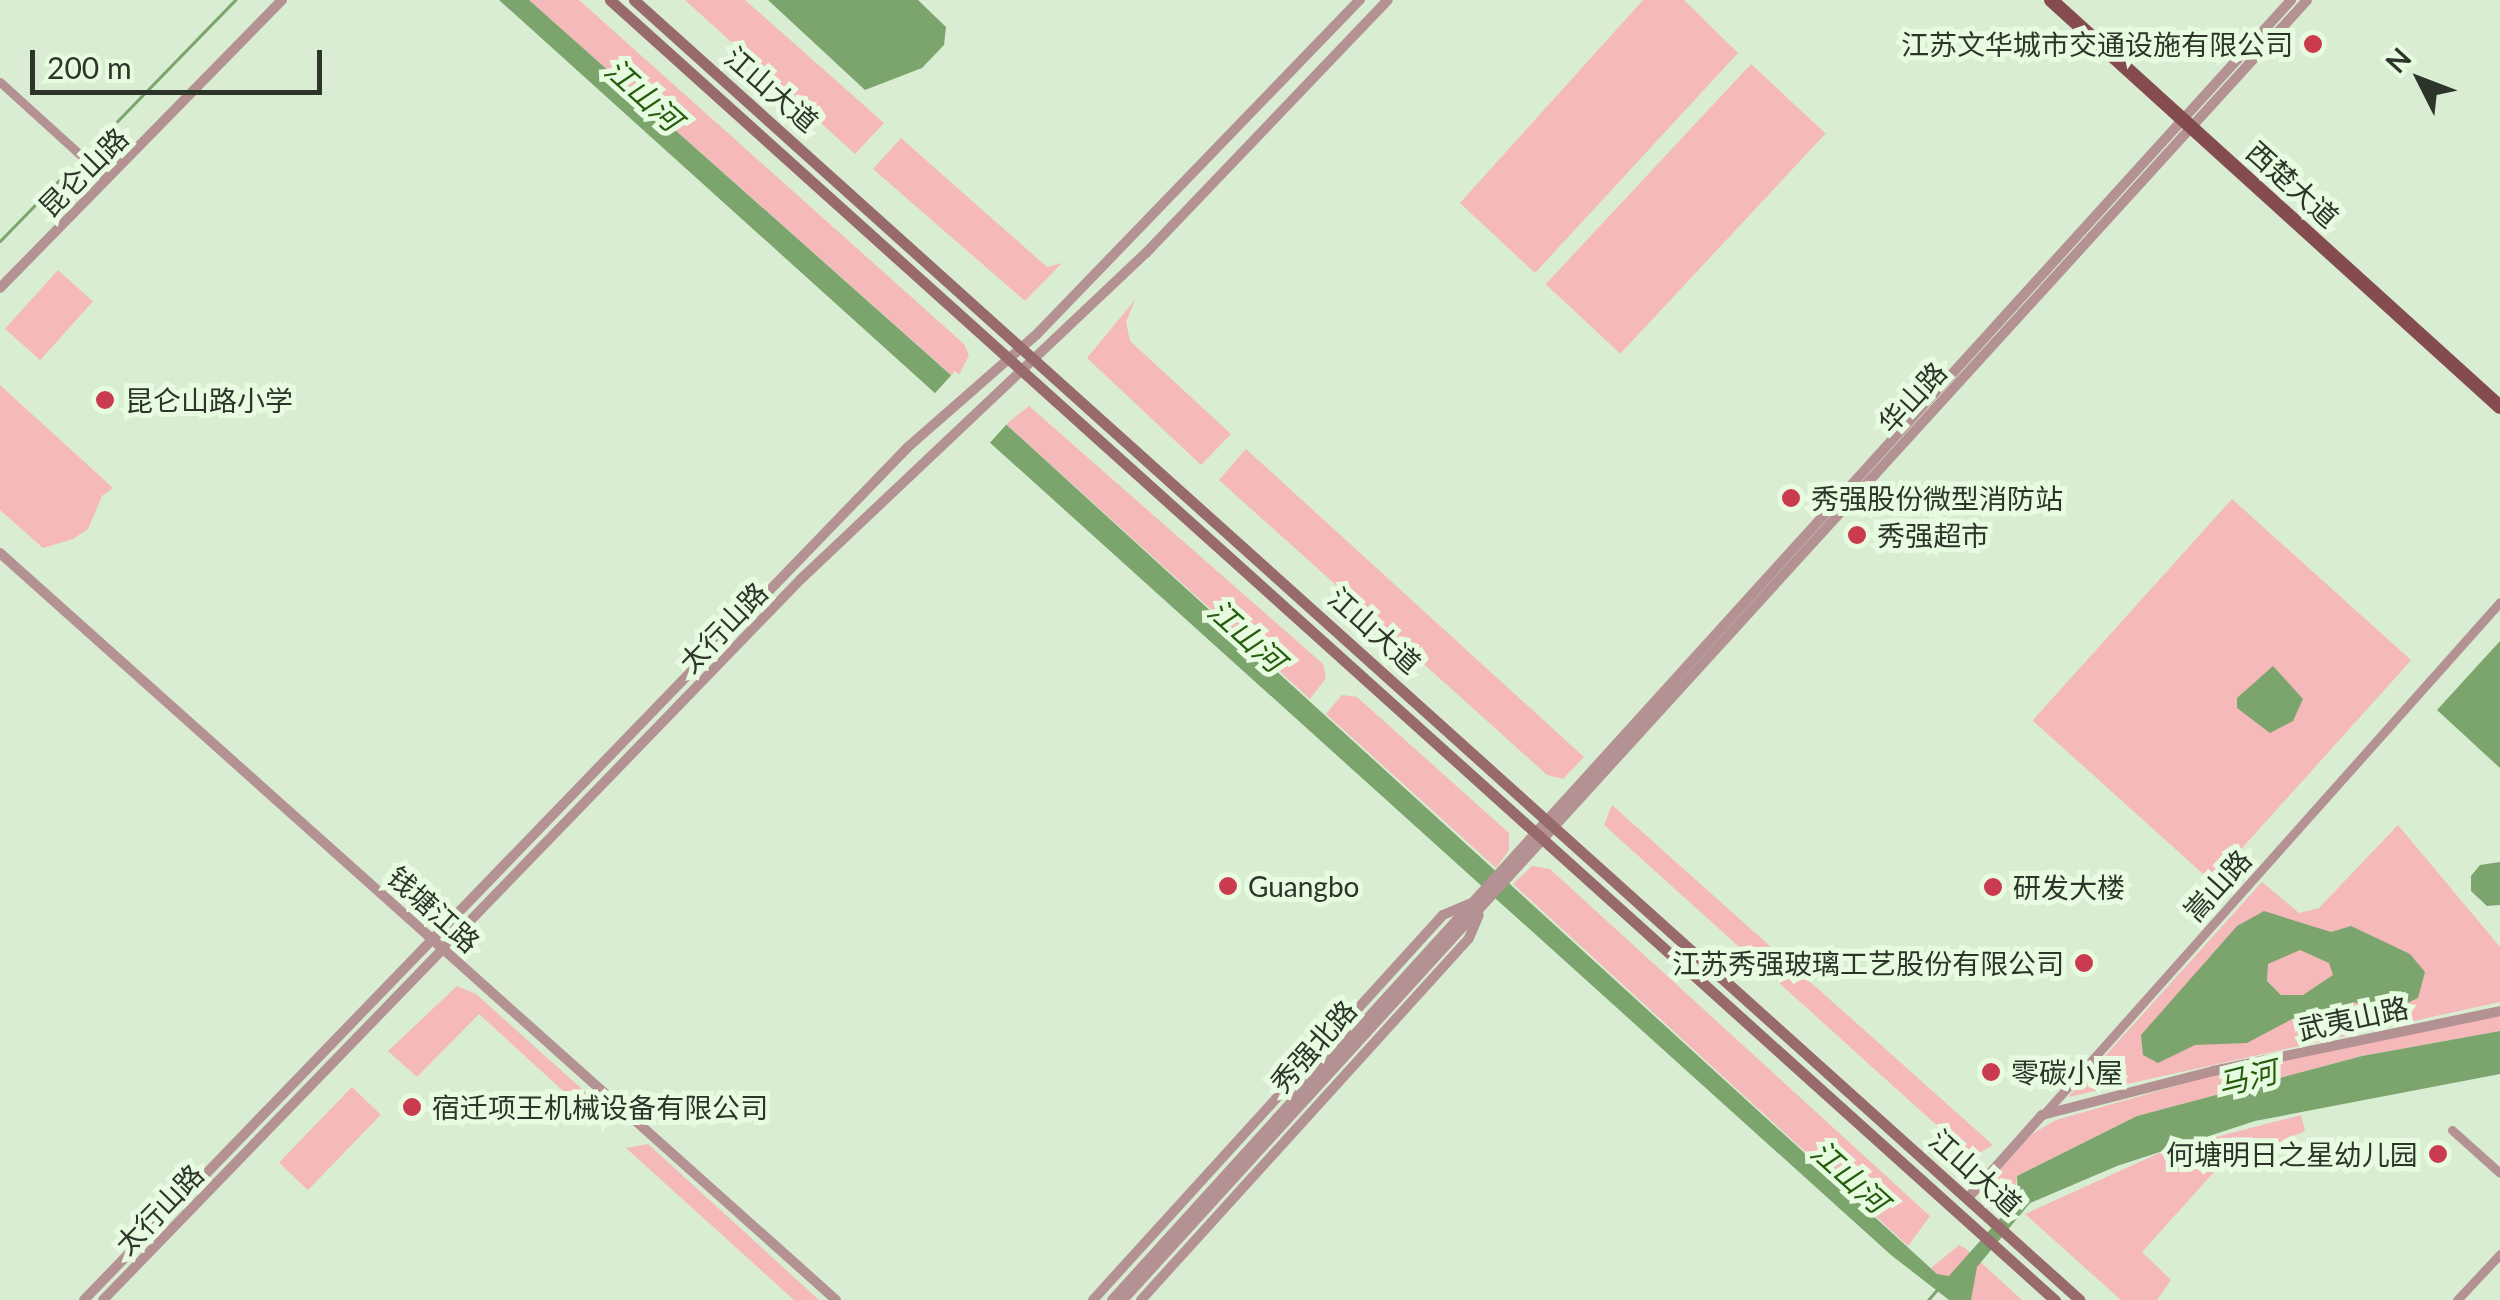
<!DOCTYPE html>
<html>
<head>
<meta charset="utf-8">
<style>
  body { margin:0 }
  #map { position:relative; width:2500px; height:1300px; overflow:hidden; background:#d9edd2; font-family:Lato,"Noto Sans SC",sans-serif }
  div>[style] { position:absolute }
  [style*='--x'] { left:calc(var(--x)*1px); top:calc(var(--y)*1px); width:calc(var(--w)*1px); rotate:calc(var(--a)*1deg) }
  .green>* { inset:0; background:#f5b9ba; transform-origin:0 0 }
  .water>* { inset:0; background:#7ca56e }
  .pier>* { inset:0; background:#d9edd2; transform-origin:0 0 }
  .stream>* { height:2.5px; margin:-1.25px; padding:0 1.25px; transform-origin:1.25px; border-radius:1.25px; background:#7ca56e }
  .minor>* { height:9px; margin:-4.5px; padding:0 4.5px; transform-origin:4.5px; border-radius:4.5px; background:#b49293 }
  .tertiary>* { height:10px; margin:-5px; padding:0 5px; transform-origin:5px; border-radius:5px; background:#b49293 }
  .secondary>* { height:11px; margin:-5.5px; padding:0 5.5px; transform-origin:5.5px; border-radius:5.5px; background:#996a6b }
  .primary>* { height:14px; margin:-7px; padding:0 7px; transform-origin:7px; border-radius:7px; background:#854c4f }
  .dots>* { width:28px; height:28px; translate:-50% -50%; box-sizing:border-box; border:5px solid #e6fbdf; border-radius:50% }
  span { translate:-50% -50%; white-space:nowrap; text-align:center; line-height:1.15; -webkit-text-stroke:10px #e6fbdf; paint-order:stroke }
  .poi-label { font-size:28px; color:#2d352a }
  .right { translate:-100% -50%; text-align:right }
  .left { translate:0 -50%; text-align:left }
  .street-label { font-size:28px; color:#2d352a }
  .water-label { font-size:30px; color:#275b0d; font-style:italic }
  .north { position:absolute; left:2370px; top:30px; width:100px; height:100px; -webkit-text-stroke:8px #e6fbdf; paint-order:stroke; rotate:312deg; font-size:28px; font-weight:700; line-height:40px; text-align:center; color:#2d352a }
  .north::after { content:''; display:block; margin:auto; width:35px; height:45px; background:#2d352a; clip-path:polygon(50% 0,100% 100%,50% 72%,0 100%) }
  .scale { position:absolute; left:30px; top:50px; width:292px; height:45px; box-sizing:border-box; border:5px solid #2d352a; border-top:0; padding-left:12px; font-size:30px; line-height:35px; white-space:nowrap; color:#2d352a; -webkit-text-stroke:8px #e6fbdf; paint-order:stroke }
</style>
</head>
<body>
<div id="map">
  <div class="green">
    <div style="clip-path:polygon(529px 0,579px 0,964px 344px,969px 355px,960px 373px,955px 378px)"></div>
    <div style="clip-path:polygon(685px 0,745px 0,884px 123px,855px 154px)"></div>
    <div style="clip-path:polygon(1643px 0,1684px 0,1738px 53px,1535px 273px,1460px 203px)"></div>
    <div style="left:1751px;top:64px;width:102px;height:301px;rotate:43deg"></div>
    <div style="clip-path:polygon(901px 138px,1047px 267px,1062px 263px,1025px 301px,873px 169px)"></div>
    <div style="left:58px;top:270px;width:47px;height:79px;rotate:42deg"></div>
    <div style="clip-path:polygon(1135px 300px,1126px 322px,1130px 341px,1231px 434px,1201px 465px,1087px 358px)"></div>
    <div style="clip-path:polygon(0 385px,113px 488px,102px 496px,88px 529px,73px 539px,43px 548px,0 510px)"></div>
    <div style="clip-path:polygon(1029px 406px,1323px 664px,1326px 678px,1310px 699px,1006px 424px)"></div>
    <div style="clip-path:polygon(1246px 449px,1584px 757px,1563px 779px,1547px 775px,1219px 480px)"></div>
    <div style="left:2232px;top:499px;width:241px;height:298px;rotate:42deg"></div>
    <div style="clip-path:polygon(1342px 695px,1357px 697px,1509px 833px,1509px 850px,1496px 868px,1326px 714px)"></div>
    <div style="clip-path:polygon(1612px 805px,1993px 1145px,1977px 1154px,1963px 1149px,1604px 825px)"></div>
    <div style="clip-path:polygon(2398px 825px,2500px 947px,2500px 1002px,2068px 1097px,2262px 882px,2299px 913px,2319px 908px)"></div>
    <div style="clip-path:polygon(1532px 866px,1550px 869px,1930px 1216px,1908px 1246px,1513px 884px)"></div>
    <div style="clip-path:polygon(457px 986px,476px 994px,602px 1107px,596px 1121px,479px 1014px,417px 1077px,388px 1051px)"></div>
    <div style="clip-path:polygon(2500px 1015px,2500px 1031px,2362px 1056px,2137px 1116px,2017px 1176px,2015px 1201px,1997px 1182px,1995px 1175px,2032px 1134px,2056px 1120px,2246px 1066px)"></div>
    <div style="left:352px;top:1087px;width:40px;height:105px;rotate:44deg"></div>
    <div style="clip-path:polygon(2301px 1115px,2305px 1131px,2214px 1172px,2142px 1252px,2171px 1280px,2157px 1300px,2121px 1300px,2025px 1214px,2166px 1150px)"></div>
    <div style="clip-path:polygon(648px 1144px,819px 1300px,794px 1300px,626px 1148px)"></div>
    <div style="clip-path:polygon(1959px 1245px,1965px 1248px,2022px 1300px,1964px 1300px,1931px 1268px)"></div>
  </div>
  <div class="water">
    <div style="clip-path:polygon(499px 0,529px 0,997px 416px,1937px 1274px,1949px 1276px,2018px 1198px,2017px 1176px,2137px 1116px,2362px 1056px,2500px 1031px,2500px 1074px,2255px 1121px,2117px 1166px,2030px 1203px,1977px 1267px,1971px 1300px,1949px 1300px,1891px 1255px)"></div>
    <div style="clip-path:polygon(768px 0,918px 0,946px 27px,944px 45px,922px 68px,865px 90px)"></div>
    <div style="clip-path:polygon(2500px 641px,2500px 768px,2437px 710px)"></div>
    <div style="clip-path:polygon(2273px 666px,2303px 699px,2293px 721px,2270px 733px,2237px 708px,2237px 698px)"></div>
    <div style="clip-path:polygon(2500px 862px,2500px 905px,2487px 906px,2471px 891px,2471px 876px,2480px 865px)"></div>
    <div style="clip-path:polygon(evenodd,2264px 911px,2331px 932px,2351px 926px,2410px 954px,2425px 972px,2418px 998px,2388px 1012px,2353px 1002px,2333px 1015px,2296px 1017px,2247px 1043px,2195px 1045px,2158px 1063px,2143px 1055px,2141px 1035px,2237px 926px,2264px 911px,2300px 950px,2329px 963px,2333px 975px,2303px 995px,2281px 995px,2267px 981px,2268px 964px,2300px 950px)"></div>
  </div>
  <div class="pier">
    <div style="left:955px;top:371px;width:74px;height:33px;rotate:42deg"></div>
  </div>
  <div class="stream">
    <div style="--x:98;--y:141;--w:197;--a:-45.8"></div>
    <div style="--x:0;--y:241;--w:98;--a:-45.8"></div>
    <div style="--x:1928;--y:1300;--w:18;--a:-49"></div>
  </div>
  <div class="minor">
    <div style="--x:0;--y:82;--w:144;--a:42.2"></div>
    <div style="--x:2043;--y:1115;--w:687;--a:-48.3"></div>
    <div style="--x:2452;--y:1130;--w:64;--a:41.9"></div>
    <div style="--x:2457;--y:1300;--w:63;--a:-46.9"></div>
  </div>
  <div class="tertiary">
    <div style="--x:0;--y:288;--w:403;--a:-45.6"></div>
    <div style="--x:0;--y:553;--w:1121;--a:41.78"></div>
    <div style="--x:1968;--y:1198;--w:111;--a:-48.3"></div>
    <div style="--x:2042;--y:1115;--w:177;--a:-14.4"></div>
    <div style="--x:2213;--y:1071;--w:293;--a:-11.8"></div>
    <div style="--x:84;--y:1300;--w:1186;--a:-45.99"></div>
    <div style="--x:908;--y:447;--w:171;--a:-41.2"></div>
    <div style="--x:1037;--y:334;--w:465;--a:-46"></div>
    <div style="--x:103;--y:1300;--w:1004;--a:-45.93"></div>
    <div style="--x:801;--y:579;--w:475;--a:-43.4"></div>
    <div style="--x:1146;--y:253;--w:350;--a:-46.3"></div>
    <div style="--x:1093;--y:1300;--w:520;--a:-47.73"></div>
    <div style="--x:1443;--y:915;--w:30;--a:-23"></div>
    <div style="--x:1112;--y:1300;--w:1755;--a:-47.79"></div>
    <div style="--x:1123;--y:1300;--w:1758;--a:-47.67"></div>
    <div style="--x:1141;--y:1300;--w:488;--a:-47.8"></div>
    <div style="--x:1469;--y:938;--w:25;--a:-67"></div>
  </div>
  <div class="secondary">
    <div style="--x:610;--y:0;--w:1944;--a:41.98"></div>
    <div style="--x:634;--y:0;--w:1944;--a:41.96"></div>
  </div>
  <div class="primary">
    <div style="--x:2051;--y:0;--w:606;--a:42.19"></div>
  </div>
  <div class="dots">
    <div style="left:2313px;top:44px;background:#cb3b4f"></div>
    <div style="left:105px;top:400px;background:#cb3b4f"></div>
    <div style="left:1791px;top:498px;background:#cb3b4f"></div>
    <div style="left:1857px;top:535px;background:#cb3b4f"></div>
    <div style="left:1228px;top:886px;background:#cb3b4f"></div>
    <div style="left:1993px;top:887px;background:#cb3b4f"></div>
    <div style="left:2084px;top:963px;background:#cb3b4f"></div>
    <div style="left:1991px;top:1072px;background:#cb3b4f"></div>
    <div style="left:412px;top:1107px;background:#cb3b4f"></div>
    <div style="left:2438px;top:1154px;background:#cb3b4f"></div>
  </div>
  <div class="poi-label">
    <span class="right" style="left:2293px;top:44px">江苏文华城市交通设施有限公司</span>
    <span class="left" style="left:125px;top:400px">昆仑山路小学</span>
    <span class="left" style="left:1811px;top:498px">秀强股份微型消防站</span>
    <span class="left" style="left:1877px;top:535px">秀强超市</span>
    <span class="left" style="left:1248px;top:886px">Guangbo</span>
    <span class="left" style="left:2013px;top:887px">研发大楼</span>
    <span class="right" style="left:2064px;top:963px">江苏秀强玻璃工艺股份有限公司</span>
    <span class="left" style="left:2011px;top:1072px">零碳小屋</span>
    <span class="left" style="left:432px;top:1107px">宿迁项王机械设备有限公司</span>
    <span class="right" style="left:2418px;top:1154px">何塘明日之星幼儿园</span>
  </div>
  <div class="street-label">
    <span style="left:772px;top:89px;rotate:41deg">江山大道</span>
    <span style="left:83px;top:172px;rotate:-45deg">昆仑山路</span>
    <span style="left:2293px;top:184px;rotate:42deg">西楚大道</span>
    <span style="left:1912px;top:397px;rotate:-47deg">华山路</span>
    <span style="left:723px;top:627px;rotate:-46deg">太行山路</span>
    <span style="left:1375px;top:630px;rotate:42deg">江山大道</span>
    <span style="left:2217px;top:885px;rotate:-48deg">嵩山路</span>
    <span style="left:434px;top:909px;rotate:42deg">钱塘江路</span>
    <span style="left:2353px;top:1018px;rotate:-12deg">武夷山路</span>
    <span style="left:1313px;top:1046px;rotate:-48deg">秀强北路</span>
    <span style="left:1976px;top:1172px;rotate:42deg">江山大道</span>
    <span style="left:159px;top:1209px;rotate:-46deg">太行山路</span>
  </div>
  <div class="water-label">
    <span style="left:644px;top:94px;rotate:42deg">江山河</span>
    <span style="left:1247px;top:635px;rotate:42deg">江山河</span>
    <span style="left:2247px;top:1077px;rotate:-14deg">马河</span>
    <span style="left:1850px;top:1176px;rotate:42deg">江山河</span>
  </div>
  <div class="north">N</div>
  <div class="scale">200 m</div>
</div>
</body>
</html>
